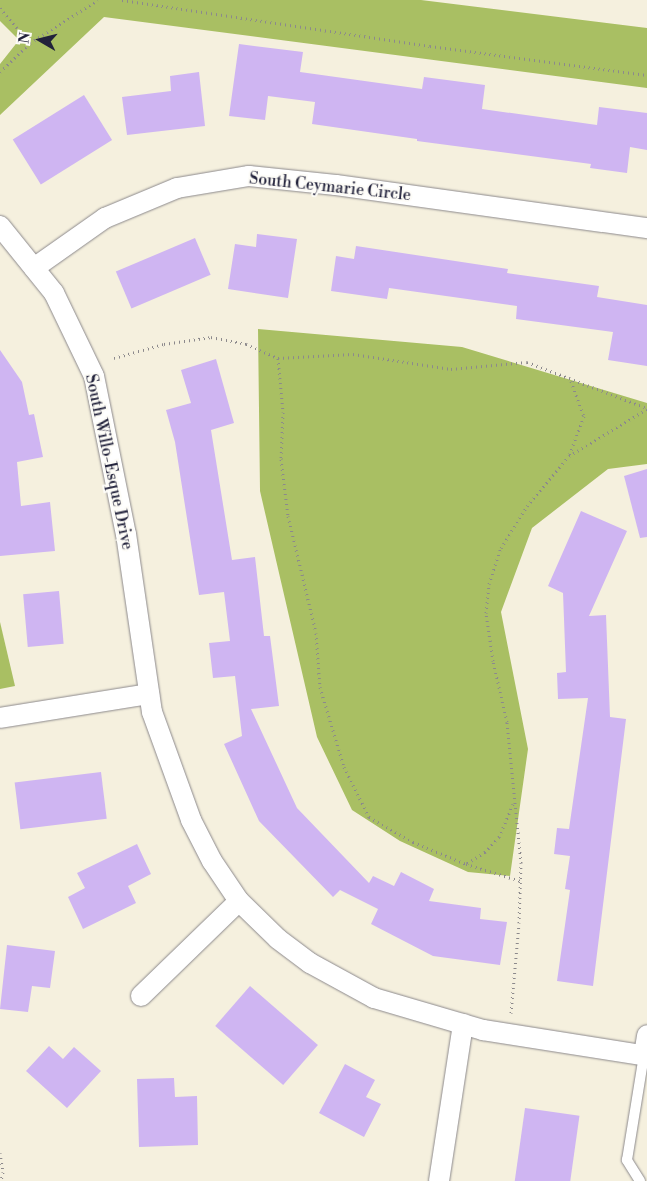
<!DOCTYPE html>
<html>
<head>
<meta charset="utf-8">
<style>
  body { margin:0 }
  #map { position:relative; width:647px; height:1181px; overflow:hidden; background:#f5f0de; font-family:"Libre Bodoni",serif }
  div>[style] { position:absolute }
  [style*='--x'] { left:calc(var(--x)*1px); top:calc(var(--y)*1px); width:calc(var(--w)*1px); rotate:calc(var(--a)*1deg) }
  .green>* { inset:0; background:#a9bf63 }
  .building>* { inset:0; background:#cfb5f2; transform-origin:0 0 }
  .path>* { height:3px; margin-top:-1.5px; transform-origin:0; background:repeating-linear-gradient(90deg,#8c898c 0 1px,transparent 0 5px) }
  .roads { filter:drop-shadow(0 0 1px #8c898c) drop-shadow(0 0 1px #8c898c) }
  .lane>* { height:10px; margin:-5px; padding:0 5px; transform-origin:5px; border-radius:5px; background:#fff }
  .street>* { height:20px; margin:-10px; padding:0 10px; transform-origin:10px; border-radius:10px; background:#fff }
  span { translate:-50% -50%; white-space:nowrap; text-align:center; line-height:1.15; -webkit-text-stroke:4px #fdfcf7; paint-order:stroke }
  .street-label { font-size:16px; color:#22223b }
  .north { position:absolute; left:15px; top:15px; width:50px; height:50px; -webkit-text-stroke:4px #fdfcf7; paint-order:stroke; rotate:278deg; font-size:14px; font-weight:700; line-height:20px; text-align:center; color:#22223b }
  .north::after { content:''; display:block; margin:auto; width:18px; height:22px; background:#22223b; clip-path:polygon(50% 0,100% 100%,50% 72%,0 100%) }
</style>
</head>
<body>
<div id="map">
  <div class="green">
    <div style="clip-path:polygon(0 0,421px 0,647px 28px,647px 88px,104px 17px,0 115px,0 64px,19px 40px,0 21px)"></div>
    <div style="clip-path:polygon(258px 329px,462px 347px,647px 403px,647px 464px,608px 469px,532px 528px,501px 612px,528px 749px,510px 876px,468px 872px,400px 841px,352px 810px,317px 737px,260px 491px)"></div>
    <div style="clip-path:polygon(0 622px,15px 686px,0 689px)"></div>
  </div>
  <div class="building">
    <div style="clip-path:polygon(239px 44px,303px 52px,300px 72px,422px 89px,424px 77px,485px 85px,482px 109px,597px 125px,599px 107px,647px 113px,647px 150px,630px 147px,627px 173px,590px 168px,591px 164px,417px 141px,417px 139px,312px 124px,315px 102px,268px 96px,265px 120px,229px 116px)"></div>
    <div style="clip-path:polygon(199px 72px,205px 126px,127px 135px,122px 97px,171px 91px,170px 76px)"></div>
    <div style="left:84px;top:95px;width:53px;height:84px;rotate:58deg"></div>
    <div style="clip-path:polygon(257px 234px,297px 239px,288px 298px,228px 289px,235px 244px,256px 247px)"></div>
    <div style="left:195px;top:238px;width:40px;height:86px;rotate:67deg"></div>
    <div style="clip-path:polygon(356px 246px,508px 269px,507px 273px,599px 286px,597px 297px,647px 305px,647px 366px,608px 360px,613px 332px,516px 319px,517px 306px,389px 288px,387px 299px,331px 291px,336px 256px,354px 259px)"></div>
    <div style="clip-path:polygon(0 350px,22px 382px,29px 415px,34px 414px,43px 457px,17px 462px,21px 506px,50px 502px,55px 551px,0 556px)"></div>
    <div style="clip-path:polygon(216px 359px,234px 423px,211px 430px,232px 560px,255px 557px,264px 636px,270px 636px,279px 706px,251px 709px,297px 808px,369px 883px,373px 876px,394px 886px,401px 872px,434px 889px,429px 901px,481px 908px,480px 919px,507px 922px,500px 965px,433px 956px,371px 924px,378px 909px,340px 890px,333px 897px,259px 821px,224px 744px,242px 736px,235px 676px,213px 678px,209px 643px,230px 641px,224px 592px,199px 595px,175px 442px,166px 410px,191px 403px,181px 370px)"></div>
    <div style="clip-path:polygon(647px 469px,647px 537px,640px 538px,624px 476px)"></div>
    <div style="clip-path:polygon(581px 511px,627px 531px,589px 616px,606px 615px,610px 717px,626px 719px,593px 986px,557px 981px,570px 890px,565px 889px,570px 856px,554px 854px,557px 828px,569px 829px,588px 698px,558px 699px,557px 673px,566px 672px,563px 593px,548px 586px)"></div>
    <div style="left:59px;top:591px;width:53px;height:36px;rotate:85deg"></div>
    <div style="left:101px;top:772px;width:47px;height:87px;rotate:83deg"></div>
    <div style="clip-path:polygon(137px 844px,151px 874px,128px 886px,136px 903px,83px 929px,68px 897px,85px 888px,77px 873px)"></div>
    <div style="clip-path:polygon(7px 945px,55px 951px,50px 988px,32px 986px,28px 1012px,0 1009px)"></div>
    <div style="left:250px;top:986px;width:90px;height:53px;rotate:41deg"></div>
    <div style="clip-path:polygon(49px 1046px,63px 1059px,74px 1047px,101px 1071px,67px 1108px,26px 1071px)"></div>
    <div style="clip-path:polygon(345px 1064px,375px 1080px,366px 1097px,381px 1104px,364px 1137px,319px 1113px)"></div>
    <div style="clip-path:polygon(174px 1078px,175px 1097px,197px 1096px,198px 1145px,139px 1147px,137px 1079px)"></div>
    <div style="left:525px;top:1108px;width:55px;height:74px;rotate:8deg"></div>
  </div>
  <div class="path">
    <div style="--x:122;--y:0;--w:311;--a:8.5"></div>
    <div style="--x:430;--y:46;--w:219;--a:7.6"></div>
    <div style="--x:0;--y:8;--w:46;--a:49.4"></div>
    <div style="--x:0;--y:72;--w:42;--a:-44"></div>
    <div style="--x:30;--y:43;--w:80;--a:-32.3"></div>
    <div style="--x:114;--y:358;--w:52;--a:-15.6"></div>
    <div style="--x:164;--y:344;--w:48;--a:-8.5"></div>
    <div style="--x:211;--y:337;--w:36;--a:11"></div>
    <div style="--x:246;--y:344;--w:35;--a:24"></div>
    <div style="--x:278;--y:358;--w:75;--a:-3.1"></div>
    <div style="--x:353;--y:354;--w:99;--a:8.7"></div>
    <div style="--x:451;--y:369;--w:76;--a:-5.3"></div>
    <div style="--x:527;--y:362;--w:129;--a:21"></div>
    <div style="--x:278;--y:358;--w:54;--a:84.7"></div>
    <div style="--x:283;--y:412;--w:47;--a:92.4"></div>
    <div style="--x:281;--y:459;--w:57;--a:83"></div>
    <div style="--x:288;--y:516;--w:120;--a:76.5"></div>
    <div style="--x:316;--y:633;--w:54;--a:85.8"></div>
    <div style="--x:320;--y:687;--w:84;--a:73.3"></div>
    <div style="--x:344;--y:767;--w:56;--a:63.4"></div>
    <div style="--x:369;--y:817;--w:51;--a:29.6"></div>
    <div style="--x:413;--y:842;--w:57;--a:22.5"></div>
    <div style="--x:571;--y:381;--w:37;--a:70"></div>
    <div style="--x:584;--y:416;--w:43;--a:110.6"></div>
    <div style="--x:569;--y:456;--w:91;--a:-31.1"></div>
    <div style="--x:513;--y:804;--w:36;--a:113"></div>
    <div style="--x:499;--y:837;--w:21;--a:133"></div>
    <div style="--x:485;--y:852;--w:22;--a:148"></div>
    <div style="--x:466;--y:864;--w:58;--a:17.2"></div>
    <div style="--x:511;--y:1013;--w:90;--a:-84.9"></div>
    <div style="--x:519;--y:923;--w:60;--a:-88.1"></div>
    <div style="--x:521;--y:863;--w:142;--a:-95.7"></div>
    <div style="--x:507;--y:722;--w:63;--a:-102.9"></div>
    <div style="--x:493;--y:661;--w:49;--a:-98.3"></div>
    <div style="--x:486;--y:613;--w:29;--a:-84"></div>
    <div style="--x:489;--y:584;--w:38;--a:-72"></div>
    <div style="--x:501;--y:548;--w:49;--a:-58.2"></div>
    <div style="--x:527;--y:506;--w:65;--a:-50"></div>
    <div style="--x:0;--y:1153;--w:19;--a:81"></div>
    <div style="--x:3;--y:1172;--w:9;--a:103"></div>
  </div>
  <div class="roads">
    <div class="lane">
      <div style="--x:640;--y:1181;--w:25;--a:-122"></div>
      <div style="--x:627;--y:1160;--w:106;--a:-80.8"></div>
    </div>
    <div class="street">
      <div style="--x:0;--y:226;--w:86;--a:51.1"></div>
      <div style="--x:54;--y:293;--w:92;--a:64.3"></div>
      <div style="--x:94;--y:376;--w:161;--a:78.6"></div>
      <div style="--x:126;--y:534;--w:180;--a:81.7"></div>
      <div style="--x:152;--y:712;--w:115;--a:70.1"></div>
      <div style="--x:191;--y:820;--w:46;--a:62.9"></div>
      <div style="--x:212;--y:861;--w:48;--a:56"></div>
      <div style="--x:239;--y:901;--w:54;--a:44.3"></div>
      <div style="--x:278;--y:939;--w:40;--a:37"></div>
      <div style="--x:310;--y:963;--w:73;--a:28.7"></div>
      <div style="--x:374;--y:998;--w:114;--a:16.4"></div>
      <div style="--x:483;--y:1030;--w:166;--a:9"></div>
      <div style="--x:34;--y:268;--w:87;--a:-35.2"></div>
      <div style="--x:105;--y:218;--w:78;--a:-22.6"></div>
      <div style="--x:177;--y:188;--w:73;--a:-9.5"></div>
      <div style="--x:249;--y:176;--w:87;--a:5.9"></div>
      <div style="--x:336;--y:185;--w:314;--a:7.9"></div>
      <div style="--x:0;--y:718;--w:151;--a:-9.2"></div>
      <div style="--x:141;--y:996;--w:136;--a:-44.1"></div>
      <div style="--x:644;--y:1055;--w:20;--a:-81"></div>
      <div style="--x:439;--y:1181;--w:159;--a:-81.3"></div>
    </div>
  </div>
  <div class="street-label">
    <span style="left:330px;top:187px;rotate:6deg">South Ceymarie Circle</span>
    <span style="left:109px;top:462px;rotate:78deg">South Willo-Esque Drive</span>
  </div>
  <div class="north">N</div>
</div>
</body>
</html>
